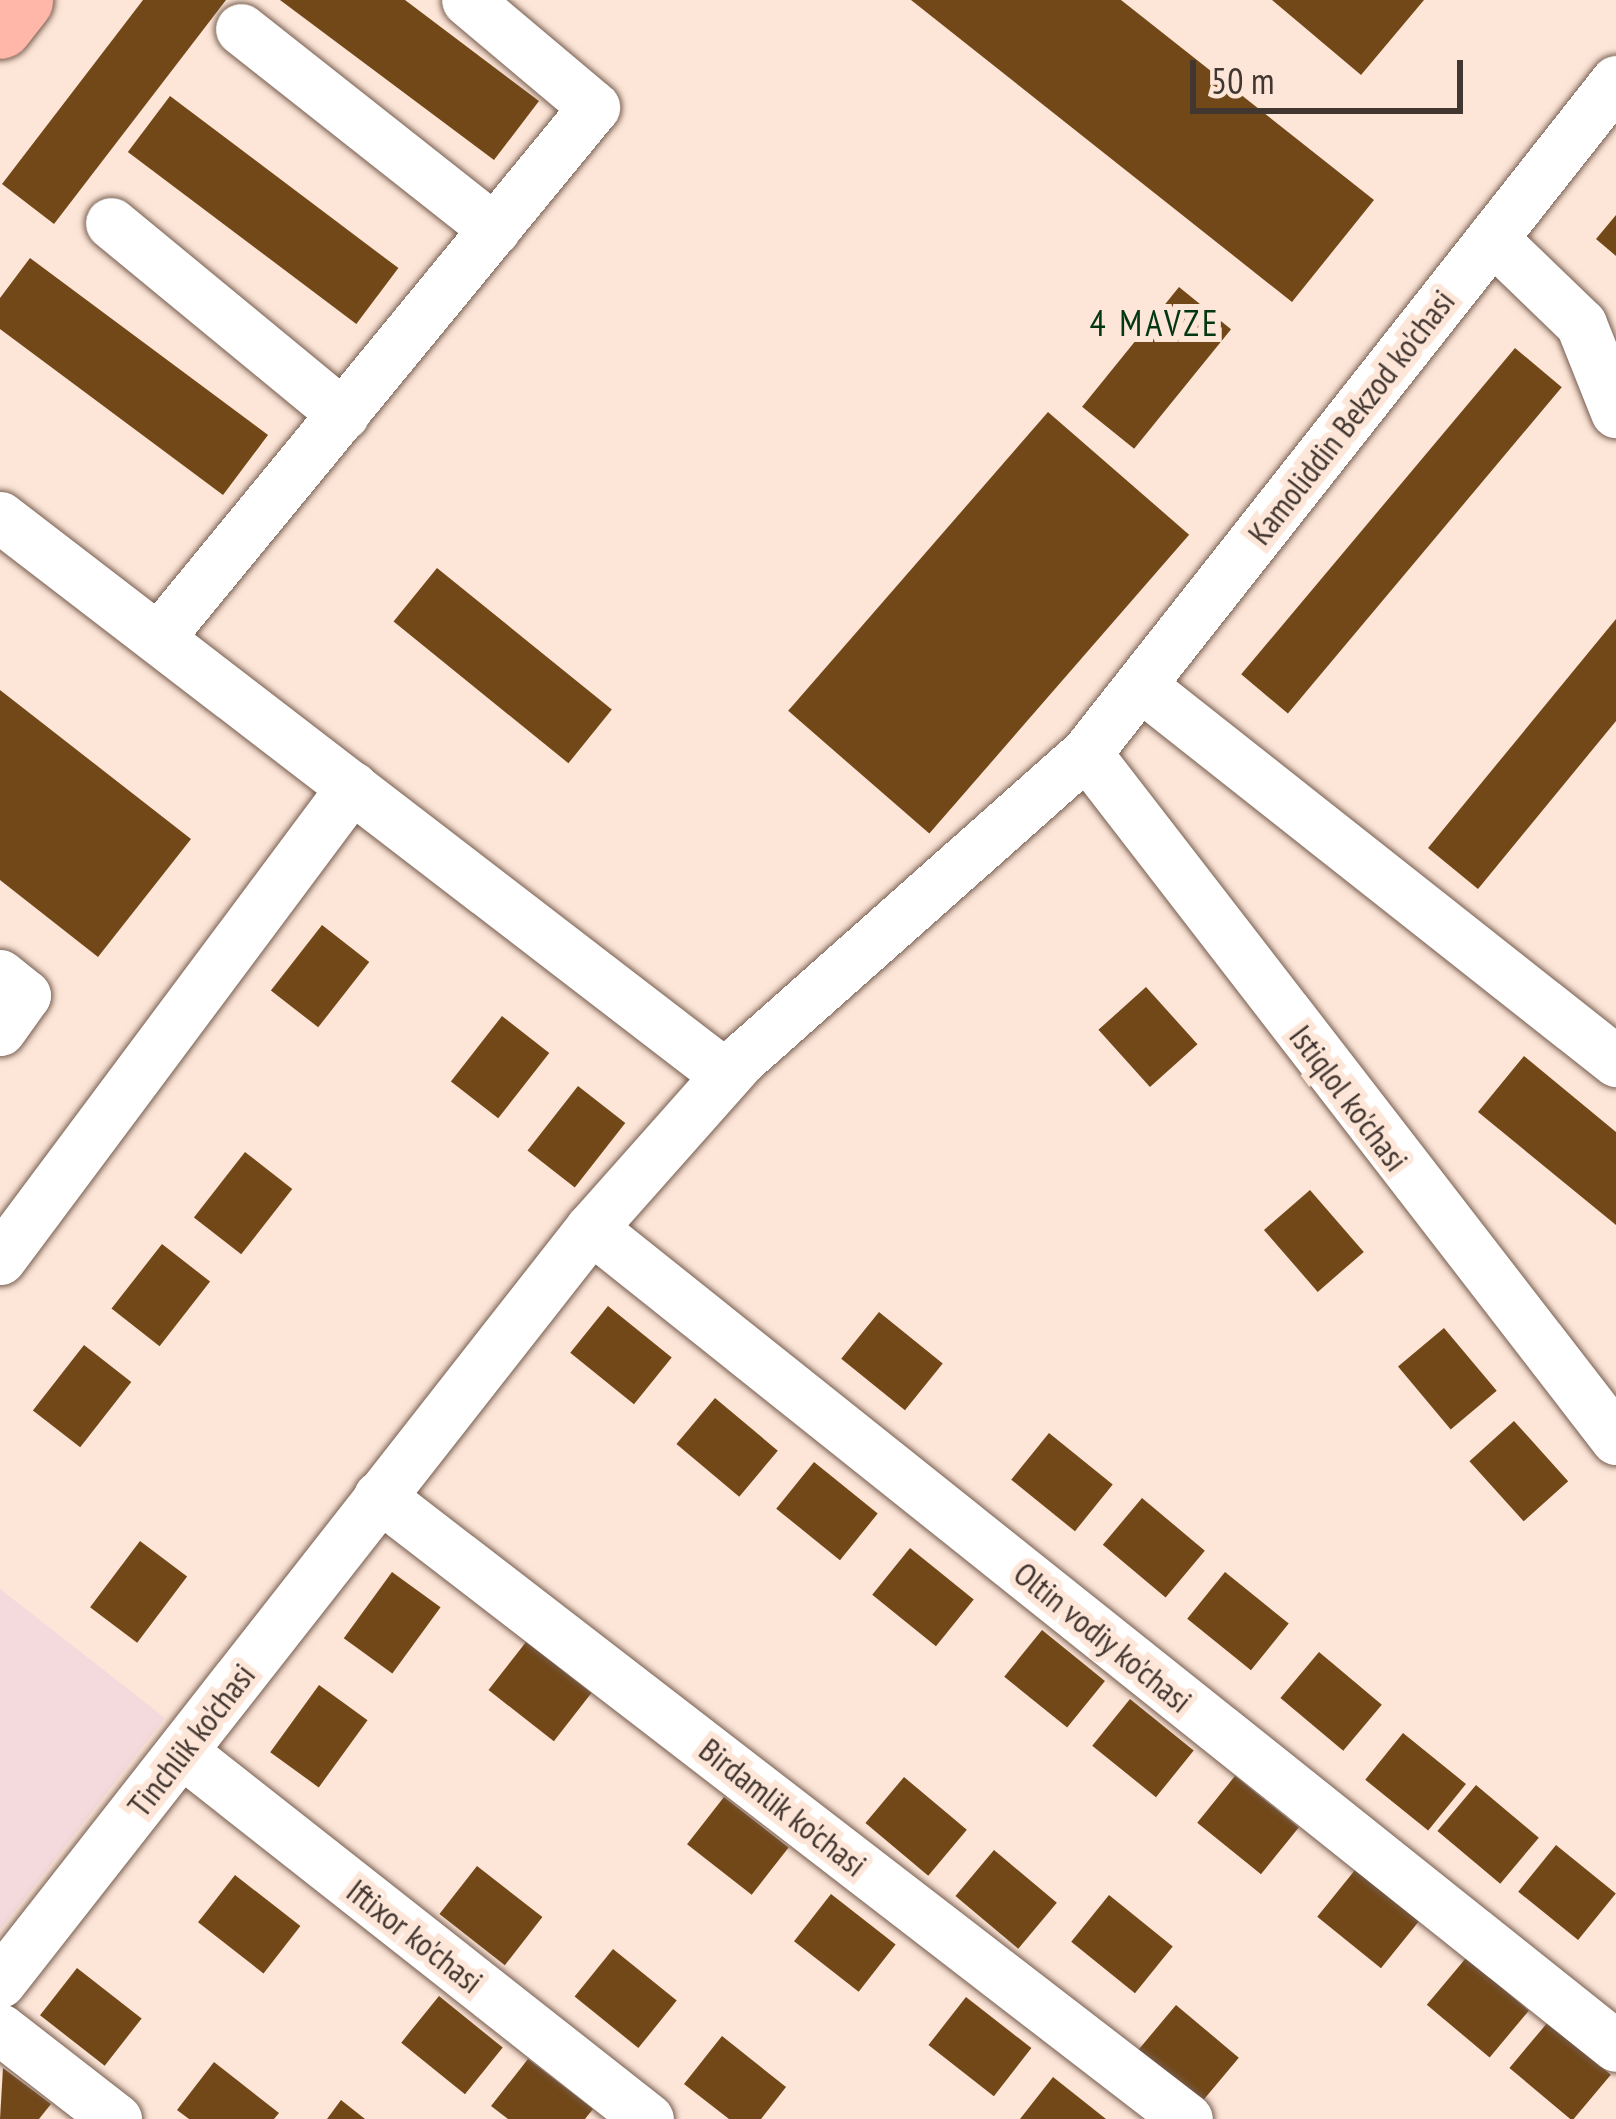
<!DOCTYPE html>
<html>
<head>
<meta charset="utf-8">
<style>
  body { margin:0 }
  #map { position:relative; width:1616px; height:2119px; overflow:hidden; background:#fde6d8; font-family:"PT Sans Narrow",sans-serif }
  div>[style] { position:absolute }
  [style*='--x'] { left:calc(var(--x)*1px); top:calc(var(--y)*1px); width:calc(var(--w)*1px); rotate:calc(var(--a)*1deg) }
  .education>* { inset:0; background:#f4d9dd }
  .building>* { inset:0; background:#724818; transform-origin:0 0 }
  .roads { filter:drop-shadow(0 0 3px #765d4f) drop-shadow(0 0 3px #765d4f) }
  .minor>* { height:51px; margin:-25.5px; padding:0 25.5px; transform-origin:25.5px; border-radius:25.5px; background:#fff }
  .major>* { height:66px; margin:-33px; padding:0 33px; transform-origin:33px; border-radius:33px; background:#ffb7a9 }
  span { translate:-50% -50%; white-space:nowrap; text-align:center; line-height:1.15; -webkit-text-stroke:12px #fde6d8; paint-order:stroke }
  .street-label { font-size:33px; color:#423630 }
  .neighbourhood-label { font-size:36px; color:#033613; letter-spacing:3px }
  .scale { position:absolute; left:1190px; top:60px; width:273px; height:54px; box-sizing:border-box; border:6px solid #423630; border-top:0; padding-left:15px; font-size:36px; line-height:42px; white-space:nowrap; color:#423630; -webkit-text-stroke:9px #fde6d8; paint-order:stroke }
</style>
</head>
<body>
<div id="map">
  <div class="education">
    <div style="clip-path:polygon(0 1589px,165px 1718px,0 1930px)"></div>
  </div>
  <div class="building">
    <div style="clip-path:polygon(143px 0,226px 0,54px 224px,2px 184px)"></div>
    <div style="clip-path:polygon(280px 0,405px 0,539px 101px,494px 160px)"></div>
    <div style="clip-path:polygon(911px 0,1121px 0,1374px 200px,1292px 302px)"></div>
    <div style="clip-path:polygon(1272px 0,1424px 0,1361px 75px)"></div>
    <div style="left:170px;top:96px;width:286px;height:70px;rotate:37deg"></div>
    <div style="clip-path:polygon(1616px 215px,1616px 256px,1596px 239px)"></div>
    <div style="clip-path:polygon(30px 258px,268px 435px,223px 495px,0 329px,0 298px)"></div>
    <div style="left:1179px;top:287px;width:67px;height:154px;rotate:39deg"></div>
    <div style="left:1515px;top:348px;width:61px;height:426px;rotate:40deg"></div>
    <div style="left:1048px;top:412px;width:187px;height:396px;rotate:41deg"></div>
    <div style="left:437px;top:568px;width:225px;height:69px;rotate:39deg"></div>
    <div style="clip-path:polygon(1616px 619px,1616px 721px,1478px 889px,1428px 848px)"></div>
    <div style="clip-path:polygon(0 690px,191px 839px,98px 957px,0 880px)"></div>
    <div style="left:322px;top:925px;width:60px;height:83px;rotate:38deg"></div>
    <div style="left:1146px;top:987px;width:77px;height:64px;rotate:48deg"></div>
    <div style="left:502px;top:1016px;width:60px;height:83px;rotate:38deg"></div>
    <div style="clip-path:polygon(1524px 1056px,1616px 1132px,1616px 1225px,1478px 1112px)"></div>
    <div style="left:578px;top:1086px;width:60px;height:82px;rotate:38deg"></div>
    <div style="left:245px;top:1152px;width:60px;height:83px;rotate:38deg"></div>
    <div style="left:1310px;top:1190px;width:82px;height:61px;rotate:49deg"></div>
    <div style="left:162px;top:1244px;width:61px;height:82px;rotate:38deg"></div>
    <div style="left:608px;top:1306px;width:82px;height:60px;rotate:39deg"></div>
    <div style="left:879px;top:1312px;width:82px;height:60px;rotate:39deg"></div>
    <div style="left:1444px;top:1328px;width:82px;height:60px;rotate:50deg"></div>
    <div style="left:84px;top:1345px;width:60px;height:83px;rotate:38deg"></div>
    <div style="left:715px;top:1398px;width:82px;height:60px;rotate:40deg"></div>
    <div style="left:1514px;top:1421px;width:81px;height:60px;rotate:48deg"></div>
    <div style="left:1049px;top:1433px;width:82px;height:60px;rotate:39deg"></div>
    <div style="left:814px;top:1462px;width:82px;height:60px;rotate:39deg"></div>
    <div style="left:1142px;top:1498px;width:82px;height:61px;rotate:40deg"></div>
    <div style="left:140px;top:1541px;width:59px;height:83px;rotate:37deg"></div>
    <div style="left:910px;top:1548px;width:82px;height:60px;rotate:39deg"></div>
    <div style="left:392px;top:1572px;width:60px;height:82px;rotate:36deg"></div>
    <div style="left:1225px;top:1572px;width:82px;height:60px;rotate:39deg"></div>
    <div style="left:1042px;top:1630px;width:81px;height:60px;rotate:39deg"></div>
    <div style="left:526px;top:1642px;width:83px;height:61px;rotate:38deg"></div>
    <div style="left:1319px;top:1652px;width:82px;height:60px;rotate:40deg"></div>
    <div style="left:319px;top:1685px;width:60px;height:83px;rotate:36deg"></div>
    <div style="left:1130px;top:1699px;width:82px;height:60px;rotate:39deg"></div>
    <div style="left:1403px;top:1733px;width:81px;height:60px;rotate:39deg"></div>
    <div style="left:1235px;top:1776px;width:82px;height:60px;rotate:39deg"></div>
    <div style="left:904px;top:1777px;width:82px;height:60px;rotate:40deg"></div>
    <div style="left:1476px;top:1785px;width:82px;height:60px;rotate:40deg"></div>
    <div style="left:724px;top:1797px;width:82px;height:60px;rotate:38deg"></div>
    <div style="left:1556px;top:1845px;width:77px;height:60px;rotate:39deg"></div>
    <div style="left:994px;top:1850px;width:82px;height:60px;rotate:40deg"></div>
    <div style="left:477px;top:1866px;width:83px;height:61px;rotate:38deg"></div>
    <div style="left:1355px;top:1870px;width:82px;height:60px;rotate:39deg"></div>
    <div style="left:235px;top:1875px;width:83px;height:60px;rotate:38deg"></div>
    <div style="left:831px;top:1894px;width:82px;height:60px;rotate:38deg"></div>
    <div style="left:1109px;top:1895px;width:82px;height:60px;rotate:39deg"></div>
    <div style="left:613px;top:1949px;width:82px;height:61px;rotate:39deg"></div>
    <div style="left:1466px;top:1958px;width:82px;height:61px;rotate:40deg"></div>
    <div style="left:77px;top:1968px;width:82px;height:60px;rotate:38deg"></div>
    <div style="left:439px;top:1996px;width:82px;height:60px;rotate:39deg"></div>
    <div style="left:966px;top:1997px;width:83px;height:61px;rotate:38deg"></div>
    <div style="left:1176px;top:2005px;width:82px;height:60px;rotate:40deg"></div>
    <div style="left:1548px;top:2022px;width:82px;height:60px;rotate:40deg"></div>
    <div style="clip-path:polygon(722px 2036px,786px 2087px,761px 2119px,729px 2119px,684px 2084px)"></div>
    <div style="clip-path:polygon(528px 2059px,593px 2109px,585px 2119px,508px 2119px,491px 2106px)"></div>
    <div style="clip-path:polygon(214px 2062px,279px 2113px,274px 2119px,189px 2119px,177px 2110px)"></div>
    <div style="clip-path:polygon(3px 2068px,51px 2104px,39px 2119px,0 2119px)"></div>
    <div style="clip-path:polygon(1053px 2077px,1106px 2119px,1020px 2119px)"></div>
    <div style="clip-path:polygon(341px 2100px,365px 2119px,327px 2119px)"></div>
  </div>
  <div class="roads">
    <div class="minor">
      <div style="--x:241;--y:29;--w:323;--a:38.3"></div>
      <div style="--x:111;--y:223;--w:301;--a:39.5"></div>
      <div style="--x:1492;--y:238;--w:124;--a:44"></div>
      <div style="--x:1581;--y:324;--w:95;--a:68.3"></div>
      <div style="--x:0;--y:517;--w:916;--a:37.55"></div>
      <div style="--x:158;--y:638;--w:687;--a:-50.61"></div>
      <div style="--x:594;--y:107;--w:166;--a:-139.9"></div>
      <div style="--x:1140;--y:685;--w:607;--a:38.31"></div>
      <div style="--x:1086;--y:753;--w:867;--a:52.31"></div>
      <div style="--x:0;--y:975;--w:32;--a:39"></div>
      <div style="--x:25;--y:995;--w:43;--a:125.5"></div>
      <div style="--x:591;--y:1228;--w:1311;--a:38.59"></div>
      <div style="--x:0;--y:1259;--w:589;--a:-53.29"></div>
      <div style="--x:379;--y:1496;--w:1020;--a:37.63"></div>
      <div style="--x:182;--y:1752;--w:593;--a:38.22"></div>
      <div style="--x:0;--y:1982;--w:958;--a:-51.91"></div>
      <div style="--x:591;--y:1228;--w:225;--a:-48.4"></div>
      <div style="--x:740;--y:1060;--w:463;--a:-41.6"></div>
      <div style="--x:1086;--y:753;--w:856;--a:-51.74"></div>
      <div style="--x:0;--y:2029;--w:147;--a:37.8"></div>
    </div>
    <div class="major">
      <div style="--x:0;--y:26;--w:33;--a:-52"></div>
    </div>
  </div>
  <div class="street-label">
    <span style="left:1351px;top:417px;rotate:-52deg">Kamoliddin Bekzod ko'chasi</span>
    <span style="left:1349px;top:1098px;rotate:53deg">Istiqlol ko'chasi</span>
    <span style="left:1103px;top:1637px;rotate:39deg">Oltin vodiy ko'chasi</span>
    <span style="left:191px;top:1740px;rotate:-52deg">Tinchlik ko'chasi</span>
    <span style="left:783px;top:1807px;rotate:38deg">Birdamlik ko'chasi</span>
    <span style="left:415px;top:1936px;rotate:38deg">Iftixor ko'chasi</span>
  </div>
  <div class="neighbourhood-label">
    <span style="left:1155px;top:323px">4 MAVZE</span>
  </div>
  <div class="scale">50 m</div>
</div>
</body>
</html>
